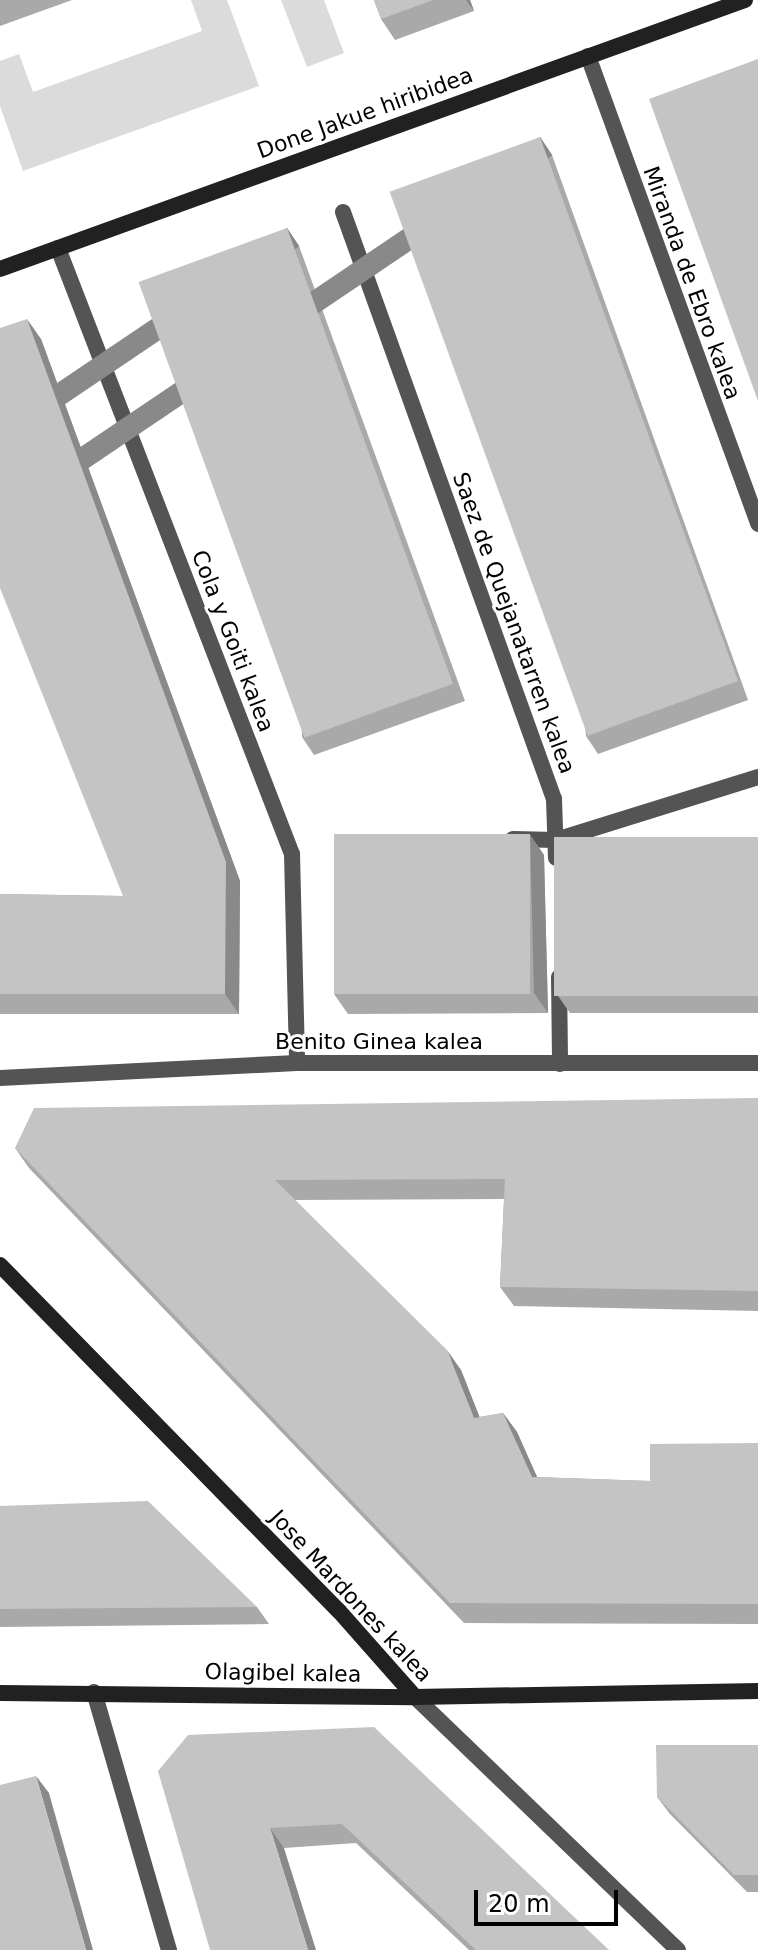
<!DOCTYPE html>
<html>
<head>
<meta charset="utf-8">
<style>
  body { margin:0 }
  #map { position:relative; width:758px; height:1950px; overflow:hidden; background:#fff; font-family:"DejaVu Sans",sans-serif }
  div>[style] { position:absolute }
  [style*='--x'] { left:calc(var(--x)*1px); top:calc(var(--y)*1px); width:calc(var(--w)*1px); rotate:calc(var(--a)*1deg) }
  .green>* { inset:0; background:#dbdbdb }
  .pedestrian>* { height:16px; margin:-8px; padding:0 8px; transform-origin:8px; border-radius:8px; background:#545454 }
  .minor>* { height:16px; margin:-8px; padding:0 8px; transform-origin:8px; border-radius:8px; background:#545454 }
  .secondary>* { height:16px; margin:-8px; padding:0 8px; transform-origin:8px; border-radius:8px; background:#212121 }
  .wall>* { inset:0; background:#a9a9a9 }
  .shaded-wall>* { inset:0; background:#898989; transform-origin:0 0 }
  .building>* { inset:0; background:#c4c4c4; transform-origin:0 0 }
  span { translate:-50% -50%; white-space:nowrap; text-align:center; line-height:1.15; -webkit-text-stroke:6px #fff; paint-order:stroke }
  .street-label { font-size:22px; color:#000 }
  .scale { position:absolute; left:474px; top:1890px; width:144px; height:36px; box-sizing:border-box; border:4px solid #000; border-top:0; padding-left:10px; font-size:24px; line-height:28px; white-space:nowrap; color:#000; -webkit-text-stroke:6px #fff; paint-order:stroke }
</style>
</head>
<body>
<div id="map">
  <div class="green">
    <div style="clip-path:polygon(191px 0,227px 0,259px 86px,23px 171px,0 106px,0 61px,19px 54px,33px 92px,202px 31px)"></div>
    <div style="clip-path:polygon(281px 0,324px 0,344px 53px,307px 67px)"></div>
  </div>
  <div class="pedestrian">
    <div style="--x:343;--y:212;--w:624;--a:70.23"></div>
    <div style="--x:554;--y:799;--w:59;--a:88.1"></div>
    <div style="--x:513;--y:839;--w:43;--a:1.3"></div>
    <div style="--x:556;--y:840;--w:212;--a:-17.3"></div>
    <div style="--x:559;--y:977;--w:87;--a:89.3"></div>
  </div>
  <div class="minor">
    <div style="--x:588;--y:56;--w:498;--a:70"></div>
    <div style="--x:58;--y:248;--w:650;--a:68.89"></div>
    <div style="--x:292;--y:854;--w:209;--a:88.6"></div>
    <div style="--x:0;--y:1078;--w:297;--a:-2.9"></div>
    <div style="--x:297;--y:1063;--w:461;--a:0"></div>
    <div style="--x:94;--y:1692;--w:269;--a:73.8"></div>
    <div style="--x:415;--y:1697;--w:365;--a:43.9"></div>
  </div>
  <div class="secondary">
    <div style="--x:0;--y:269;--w:792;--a:-19.85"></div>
    <div style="--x:0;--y:1265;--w:484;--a:45.6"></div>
    <div style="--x:339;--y:1611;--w:115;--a:48.5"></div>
    <div style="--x:0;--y:1693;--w:415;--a:0.6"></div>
    <div style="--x:415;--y:1697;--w:343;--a:-1"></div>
  </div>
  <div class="wall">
    <div style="clip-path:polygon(0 0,72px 0,0 26px)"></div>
    <div style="clip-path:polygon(374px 0,470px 0,474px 11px,395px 40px,381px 19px)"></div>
    <div style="clip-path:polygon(540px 137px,552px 155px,748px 700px,598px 754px,586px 736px)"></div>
    <div style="clip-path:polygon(287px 228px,299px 246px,465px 701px,314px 755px,302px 737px)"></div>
    <div style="clip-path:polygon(41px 339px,240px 881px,239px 1014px,0 1014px,0 894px,123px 896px)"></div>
    <div style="clip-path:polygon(530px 835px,544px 855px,548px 1013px,348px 1014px,334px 994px)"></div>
    <div style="clip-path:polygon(758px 837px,758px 1013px,570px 1013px,558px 996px)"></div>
    <div style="clip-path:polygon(758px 1098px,758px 1311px,514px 1306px,500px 1287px,504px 1199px,295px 1200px,461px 1370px,479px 1417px,503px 1413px,517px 1432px,537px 1477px,650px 1481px,758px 1443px,758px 1624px,464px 1623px,29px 1168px,15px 1148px)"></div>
    <div style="clip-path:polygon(0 1506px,257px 1607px,269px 1624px,0 1627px)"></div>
    <div style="clip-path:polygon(188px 1735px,609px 1950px,469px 1950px,356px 1843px,284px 1848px)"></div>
    <div style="clip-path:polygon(758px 1745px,758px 1892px,747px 1892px,670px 1814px,657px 1797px)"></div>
  </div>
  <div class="shaded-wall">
    <div style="clip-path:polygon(466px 0,470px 0,474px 11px)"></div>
    <div style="left:540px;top:137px;width:22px;height:579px;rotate:56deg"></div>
    <div style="left:287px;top:228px;width:22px;height:485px;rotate:56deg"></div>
    <div style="clip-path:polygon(27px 319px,41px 339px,240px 881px,239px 1014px,225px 994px)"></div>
    <div style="clip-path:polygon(530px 835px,544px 855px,548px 1013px,534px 993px)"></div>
    <div style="clip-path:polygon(447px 1350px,461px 1370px,488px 1438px,474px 1418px)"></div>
    <div style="clip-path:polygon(503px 1413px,517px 1432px,546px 1497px,532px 1477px)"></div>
    <div style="clip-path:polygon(36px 1776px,49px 1793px,93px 1950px,86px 1950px)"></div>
    <div style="clip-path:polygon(270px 1828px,284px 1848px,316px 1950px,308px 1950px)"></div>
  </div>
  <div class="building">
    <div style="clip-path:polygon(374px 0,433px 0,381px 19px)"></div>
    <div style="clip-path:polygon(758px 59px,758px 401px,649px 99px)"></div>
    <div style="left:540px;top:137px;width:579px;height:160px;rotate:70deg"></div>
    <div style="left:287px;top:228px;width:485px;height:158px;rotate:70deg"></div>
    <div style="clip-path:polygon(27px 319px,226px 862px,225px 994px,0 994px,0 894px,123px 896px,0 588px,0 328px)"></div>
    <div style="left:334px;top:834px;width:196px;height:160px"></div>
    <div style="left:758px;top:837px;width:159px;height:204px;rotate:90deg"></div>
    <div style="clip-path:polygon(758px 1098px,758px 1291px,500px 1287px,505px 1179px,275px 1180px,447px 1350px,474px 1418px,503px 1413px,532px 1477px,650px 1481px,650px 1444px,758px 1443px,758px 1604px,450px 1603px,15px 1148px,34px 1108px)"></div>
    <div style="clip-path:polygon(148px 1501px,257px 1607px,0 1609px,0 1506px)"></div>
    <div style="clip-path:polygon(374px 1727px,609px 1950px,476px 1950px,342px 1824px,270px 1828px,308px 1950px,210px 1950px,158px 1771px,188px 1735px)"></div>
    <div style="clip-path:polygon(656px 1745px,758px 1745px,758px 1875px,734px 1875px,657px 1797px)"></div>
    <div style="clip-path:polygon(36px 1776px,86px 1950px,0 1950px,0 1785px)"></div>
  </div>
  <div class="street-label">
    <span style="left:365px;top:113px;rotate:-20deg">Done Jakue hiribidea</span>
    <span style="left:692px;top:283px;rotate:70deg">Miranda de Ebro kalea</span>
    <span style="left:514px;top:623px;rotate:70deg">Saez de Quejanatarren kalea</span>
    <span style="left:233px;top:641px;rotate:69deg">Cola y Goiti kalea</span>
    <span style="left:379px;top:1042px">Benito Ginea kalea</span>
    <span style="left:351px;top:1596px;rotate:47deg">Jose Mardones kalea</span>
    <span style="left:283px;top:1673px;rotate:1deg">Olagibel kalea</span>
  </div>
  <div class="scale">20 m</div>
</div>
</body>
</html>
